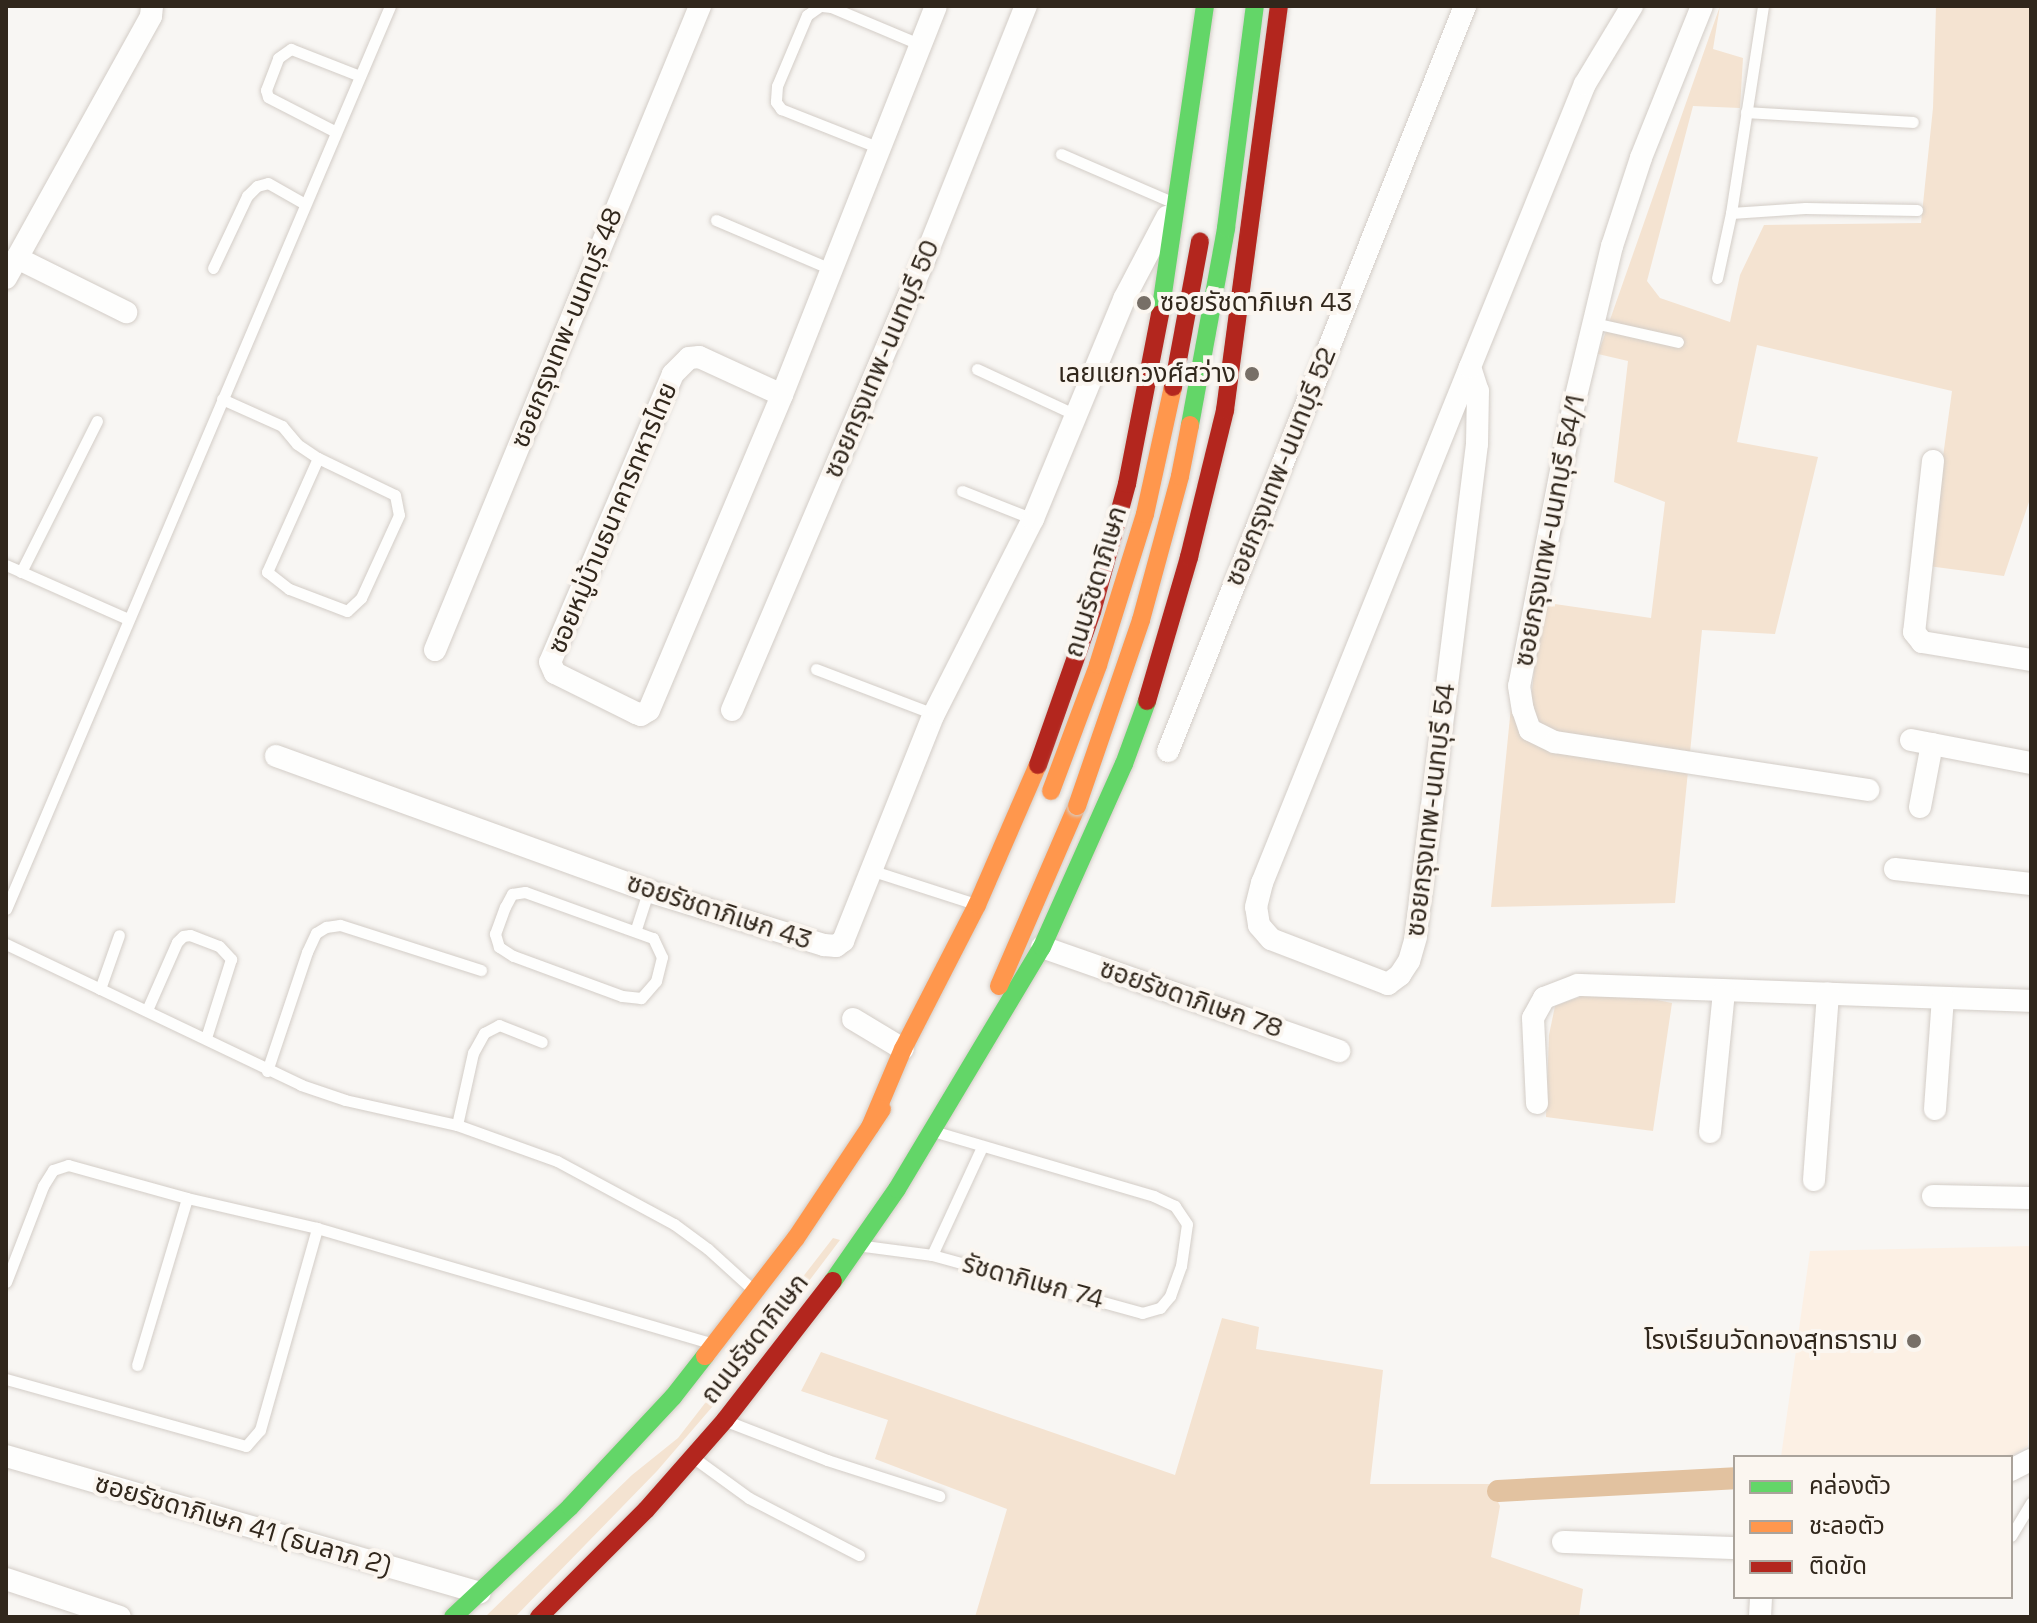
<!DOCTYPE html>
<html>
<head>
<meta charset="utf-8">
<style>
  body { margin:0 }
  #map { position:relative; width:2037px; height:1623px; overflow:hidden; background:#f8f6f3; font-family:"Space Grotesk","Noto Sans Thai",sans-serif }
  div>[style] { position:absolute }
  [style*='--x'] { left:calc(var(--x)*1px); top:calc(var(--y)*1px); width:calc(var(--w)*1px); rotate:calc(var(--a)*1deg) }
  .built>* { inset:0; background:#fcf0e4 }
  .green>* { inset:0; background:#f4e3d1 }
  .canal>* { height:22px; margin:-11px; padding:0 11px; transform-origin:11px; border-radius:11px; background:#e2c2a0 }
  .roads { filter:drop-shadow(0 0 2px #d3cdc7) drop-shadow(0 0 2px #d3cdc7) }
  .lane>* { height:11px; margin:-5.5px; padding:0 5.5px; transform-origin:5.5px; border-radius:5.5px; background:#fefefd }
  .street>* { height:22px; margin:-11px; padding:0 11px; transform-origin:11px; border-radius:11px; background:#fefefd }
  .fast>* { height:18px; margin:-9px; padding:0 9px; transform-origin:9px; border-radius:9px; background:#63d668 }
  .slow>* { height:18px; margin:-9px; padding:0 9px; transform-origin:9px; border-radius:9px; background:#ff974d }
  .jam>* { height:18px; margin:-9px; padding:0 9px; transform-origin:9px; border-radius:9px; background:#b3261e }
  .bridges { filter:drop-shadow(0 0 2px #d3d1ce) drop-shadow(0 0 2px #d3d1ce) }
  .fast-bridge>* { height:18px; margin:-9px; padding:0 9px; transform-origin:9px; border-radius:9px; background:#63d668 }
  .slow-bridge>* { height:18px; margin:-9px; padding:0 9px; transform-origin:9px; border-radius:9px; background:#ff974d }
  .jam-bridge>* { height:18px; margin:-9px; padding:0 9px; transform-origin:9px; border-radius:9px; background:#b3261e }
  .dots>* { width:22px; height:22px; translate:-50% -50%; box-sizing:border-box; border:4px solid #fbf6f0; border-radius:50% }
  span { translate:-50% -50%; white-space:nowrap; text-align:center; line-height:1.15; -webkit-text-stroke:8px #fbf6f0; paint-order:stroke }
  .poi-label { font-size:26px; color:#31271c }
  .left { translate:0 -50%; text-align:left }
  .right { translate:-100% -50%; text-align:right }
  .street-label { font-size:26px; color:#31271c }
  .frame { position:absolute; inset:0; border:8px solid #31271c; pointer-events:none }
  .legend { position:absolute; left:1733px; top:1455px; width:280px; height:144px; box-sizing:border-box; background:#fbf6f0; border:2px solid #aaa39b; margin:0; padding:10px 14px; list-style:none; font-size:24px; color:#31271c }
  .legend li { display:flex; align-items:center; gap:16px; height:40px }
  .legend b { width:40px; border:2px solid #aaa39b }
</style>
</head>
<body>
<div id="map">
  <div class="built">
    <div style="clip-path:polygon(2031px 1246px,2028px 1446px,2010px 1457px,1781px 1457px,1810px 1251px)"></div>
  </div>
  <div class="green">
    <div style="clip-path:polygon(1720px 6px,1713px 49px,1743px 58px,1740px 108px,1693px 106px,1647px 281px,1660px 298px,1730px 322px,1740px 275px,1764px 225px,1921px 223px,1933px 108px,1936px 6px,2031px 6px,2031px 496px,2004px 576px,1928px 566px,1952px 391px,1757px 345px,1737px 442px,1818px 457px,1775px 634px,1702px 630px,1690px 753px,1564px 736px,1543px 726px,1530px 710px,1541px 602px,1651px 618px,1665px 502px,1614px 482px,1628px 361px,1598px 354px)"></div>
    <div style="clip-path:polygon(1512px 697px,1521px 733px,1688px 771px,1675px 903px,1491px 907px)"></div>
    <div style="clip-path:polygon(1585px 995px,1638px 996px,1672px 1003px,1653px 1131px,1546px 1117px,1549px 1035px,1555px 1006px)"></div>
    <div style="clip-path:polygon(833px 1238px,840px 1240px,725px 1392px,657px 1471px,515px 1617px,485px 1617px,632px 1475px,678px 1438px)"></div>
    <div style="clip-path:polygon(1222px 1318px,1259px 1327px,1256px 1349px,1383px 1370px,1370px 1484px,1489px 1484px,1500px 1506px,1491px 1557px,1583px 1589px,1579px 1617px,975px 1617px,1007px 1509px,875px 1459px,888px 1420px,801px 1391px,821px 1352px,1175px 1475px)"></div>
  </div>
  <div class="canal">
    <div style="--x:1498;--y:1491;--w:237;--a:-3.1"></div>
  </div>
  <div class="roads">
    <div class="lane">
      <div style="--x:820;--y:6;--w:16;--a:145"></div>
      <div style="--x:807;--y:15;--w:77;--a:112.9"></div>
      <div style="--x:777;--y:86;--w:16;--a:94"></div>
      <div style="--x:776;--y:102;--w:9;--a:54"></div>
      <div style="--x:781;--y:109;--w:103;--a:21.6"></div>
      <div style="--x:822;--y:6;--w:9;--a:6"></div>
      <div style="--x:831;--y:7;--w:95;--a:22.8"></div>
      <div style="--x:1746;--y:112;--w:167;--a:3.4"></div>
      <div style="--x:336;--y:132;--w:76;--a:-152.8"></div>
      <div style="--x:268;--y:97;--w:7;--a:-106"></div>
      <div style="--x:266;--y:90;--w:34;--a:-69"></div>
      <div style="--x:278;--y:58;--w:16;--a:-35"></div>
      <div style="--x:291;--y:49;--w:74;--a:21.4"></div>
      <div style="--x:1061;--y:154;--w:123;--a:23.4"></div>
      <div style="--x:1731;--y:213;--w:74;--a:-3.9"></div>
      <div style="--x:1805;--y:208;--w:112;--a:1"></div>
      <div style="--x:716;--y:220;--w:125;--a:23.1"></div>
      <div style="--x:213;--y:268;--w:80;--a:-64.7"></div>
      <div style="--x:247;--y:196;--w:14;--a:-45"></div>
      <div style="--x:257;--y:186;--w:11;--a:-15"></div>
      <div style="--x:268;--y:183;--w:43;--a:29.6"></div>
      <div style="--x:1717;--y:278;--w:66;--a:-77.8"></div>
      <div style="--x:1731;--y:213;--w:209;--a:-81.2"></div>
      <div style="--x:1594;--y:323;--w:86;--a:12.7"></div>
      <div style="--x:977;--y:369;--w:109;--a:24.9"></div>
      <div style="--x:222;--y:399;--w:66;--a:24.2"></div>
      <div style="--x:282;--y:426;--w:23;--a:50"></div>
      <div style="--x:297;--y:444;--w:25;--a:34"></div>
      <div style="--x:318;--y:458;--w:85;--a:25.7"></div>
      <div style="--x:395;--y:495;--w:20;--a:79"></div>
      <div style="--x:399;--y:515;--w:91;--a:114.6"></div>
      <div style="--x:361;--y:598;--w:19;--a:137"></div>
      <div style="--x:347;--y:611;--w:62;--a:-159.2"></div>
      <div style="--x:289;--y:589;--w:28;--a:-142"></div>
      <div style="--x:267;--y:572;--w:125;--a:-65.9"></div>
      <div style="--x:962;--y:491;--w:76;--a:21.5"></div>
      <div style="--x:6;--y:565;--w:133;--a:23.9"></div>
      <div style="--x:21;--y:572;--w:169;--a:-63.3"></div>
      <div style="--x:816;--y:669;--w:126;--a:20.9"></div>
      <div style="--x:873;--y:871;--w:107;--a:17.9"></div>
      <div style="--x:525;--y:892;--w:136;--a:19.8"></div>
      <div style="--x:653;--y:938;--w:21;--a:65"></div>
      <div style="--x:662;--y:957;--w:25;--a:104"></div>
      <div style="--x:656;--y:981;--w:23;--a:131"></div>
      <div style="--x:641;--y:998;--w:19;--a:-174"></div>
      <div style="--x:622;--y:996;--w:116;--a:-159.8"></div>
      <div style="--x:513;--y:956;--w:17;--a:-147"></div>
      <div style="--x:499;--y:947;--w:14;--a:-107"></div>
      <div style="--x:495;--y:934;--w:29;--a:-70"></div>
      <div style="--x:505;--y:907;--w:15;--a:-62"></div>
      <div style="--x:512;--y:894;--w:13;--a:-9"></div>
      <div style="--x:6;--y:909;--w:981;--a:-66.96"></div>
      <div style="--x:636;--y:929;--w:40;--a:-72"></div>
      <div style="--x:6;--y:944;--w:327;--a:25.5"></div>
      <div style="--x:301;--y:1085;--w:46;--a:18.8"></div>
      <div style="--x:345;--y:1100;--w:115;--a:12.6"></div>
      <div style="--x:457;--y:1125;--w:106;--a:19.8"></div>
      <div style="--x:557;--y:1161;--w:133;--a:28.3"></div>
      <div style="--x:674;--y:1224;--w:42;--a:36.3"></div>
      <div style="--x:708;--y:1249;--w:58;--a:42.2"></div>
      <div style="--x:100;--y:989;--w:57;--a:-70.6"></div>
      <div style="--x:147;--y:1010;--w:74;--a:-66.2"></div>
      <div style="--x:177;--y:942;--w:8;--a:-45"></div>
      <div style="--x:183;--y:936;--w:7;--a:-8"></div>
      <div style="--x:190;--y:935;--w:31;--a:21"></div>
      <div style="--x:219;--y:946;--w:18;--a:47"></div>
      <div style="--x:231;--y:959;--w:83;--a:107.6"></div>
      <div style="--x:267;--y:1071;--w:126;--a:-71.4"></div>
      <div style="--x:307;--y:952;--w:21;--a:-65"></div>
      <div style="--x:316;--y:933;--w:12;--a:-31"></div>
      <div style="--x:326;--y:927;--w:14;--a:-8"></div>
      <div style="--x:340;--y:925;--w:148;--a:17.7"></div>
      <div style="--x:457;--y:1125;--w:74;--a:-77.5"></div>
      <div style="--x:473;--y:1053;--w:23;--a:-61"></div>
      <div style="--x:484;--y:1033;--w:17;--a:-28"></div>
      <div style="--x:499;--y:1025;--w:46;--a:21.6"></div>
      <div style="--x:864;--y:1246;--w:69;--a:7.5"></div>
      <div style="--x:932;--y:1255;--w:218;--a:15.4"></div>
      <div style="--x:1142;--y:1313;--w:19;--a:-16"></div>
      <div style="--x:1160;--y:1308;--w:16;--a:-50"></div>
      <div style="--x:1170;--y:1296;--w:32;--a:-70"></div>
      <div style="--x:1181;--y:1266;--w:42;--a:-81.9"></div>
      <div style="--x:1187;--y:1224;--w:22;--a:-124"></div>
      <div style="--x:1175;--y:1206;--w:23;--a:-155"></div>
      <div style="--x:1154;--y:1196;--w:227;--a:-163.6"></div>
      <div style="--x:932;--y:1255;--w:119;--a:-65.2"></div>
      <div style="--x:6;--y:1282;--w:103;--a:-68.9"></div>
      <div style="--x:43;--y:1186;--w:19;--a:-58"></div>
      <div style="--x:53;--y:1170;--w:16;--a:-18"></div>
      <div style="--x:68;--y:1165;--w:123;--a:15.5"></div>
      <div style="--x:187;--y:1198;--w:133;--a:13"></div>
      <div style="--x:317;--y:1228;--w:407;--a:16.3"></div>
      <div style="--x:137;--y:1365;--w:174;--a:-73.3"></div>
      <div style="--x:6;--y:1379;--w:249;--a:15.6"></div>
      <div style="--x:246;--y:1446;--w:21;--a:-49"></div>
      <div style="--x:260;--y:1430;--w:210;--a:-74.2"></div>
      <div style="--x:729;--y:1422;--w:105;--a:21.2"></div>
      <div style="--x:827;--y:1460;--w:118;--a:17.8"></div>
      <div style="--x:694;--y:1458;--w:68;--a:36"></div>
      <div style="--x:749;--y:1498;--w:124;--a:27.4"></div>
      <div style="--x:2011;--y:1536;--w:39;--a:-59"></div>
    </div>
    <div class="street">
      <div style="--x:1702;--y:6;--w:164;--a:111.9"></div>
      <div style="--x:1641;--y:158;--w:93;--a:108.2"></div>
      <div style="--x:1612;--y:246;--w:168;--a:103.5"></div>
      <div style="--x:1573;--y:409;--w:282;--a:101"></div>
      <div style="--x:1519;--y:686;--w:24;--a:81"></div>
      <div style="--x:1523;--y:710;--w:21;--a:71"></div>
      <div style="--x:1530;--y:730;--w:28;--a:26"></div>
      <div style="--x:1555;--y:742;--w:317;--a:8.7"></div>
      <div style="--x:17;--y:258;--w:122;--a:26.4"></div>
      <div style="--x:6;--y:278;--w:299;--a:-61"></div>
      <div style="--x:151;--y:16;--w:10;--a:-84"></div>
      <div style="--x:1470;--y:367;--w:25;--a:72"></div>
      <div style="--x:1478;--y:391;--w:53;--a:91.1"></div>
      <div style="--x:1477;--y:444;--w:497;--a:97.1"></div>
      <div style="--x:1416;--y:937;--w:25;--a:106"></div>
      <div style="--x:1409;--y:961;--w:17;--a:123"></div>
      <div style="--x:1400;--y:975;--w:15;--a:143"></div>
      <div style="--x:1388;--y:984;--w:125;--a:-159"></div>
      <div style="--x:1271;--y:939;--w:18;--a:-131"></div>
      <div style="--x:1259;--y:925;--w:18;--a:-99"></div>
      <div style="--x:1256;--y:907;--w:25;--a:-76"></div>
      <div style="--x:1262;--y:883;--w:556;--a:-68.05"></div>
      <div style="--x:1470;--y:367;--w:305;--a:-67.9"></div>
      <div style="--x:1585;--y:84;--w:91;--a:-58.9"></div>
      <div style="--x:782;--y:395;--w:91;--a:-155.4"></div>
      <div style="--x:699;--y:357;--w:10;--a:174"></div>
      <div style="--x:689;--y:358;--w:23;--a:135"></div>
      <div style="--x:673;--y:374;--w:313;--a:113.1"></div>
      <div style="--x:550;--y:662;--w:12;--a:66"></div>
      <div style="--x:555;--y:673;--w:90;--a:26.3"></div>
      <div style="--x:636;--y:713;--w:5;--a:22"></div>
      <div style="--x:641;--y:715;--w:9;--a:-32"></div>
      <div style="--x:649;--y:710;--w:342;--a:-67.1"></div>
      <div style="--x:782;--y:395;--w:418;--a:-68.4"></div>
      <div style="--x:1933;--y:461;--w:172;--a:96.3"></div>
      <div style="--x:1914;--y:632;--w:13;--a:51"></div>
      <div style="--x:1922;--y:642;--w:110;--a:9.4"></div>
      <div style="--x:435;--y:650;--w:696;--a:-67.63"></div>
      <div style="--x:732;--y:710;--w:486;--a:-66.9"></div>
      <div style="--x:923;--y:263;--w:277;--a:-68.2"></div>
      <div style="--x:1911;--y:740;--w:122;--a:10.9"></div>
      <div style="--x:1168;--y:751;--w:802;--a:-68.26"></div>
      <div style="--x:276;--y:756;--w:396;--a:19.9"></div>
      <div style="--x:648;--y:891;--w:184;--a:17.1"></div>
      <div style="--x:824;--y:945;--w:12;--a:5"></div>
      <div style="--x:836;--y:946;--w:9;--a:-36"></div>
      <div style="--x:843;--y:941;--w:245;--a:-68.2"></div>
      <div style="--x:934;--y:714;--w:219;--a:-63.1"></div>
      <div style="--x:1033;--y:519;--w:238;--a:-67.5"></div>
      <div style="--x:1124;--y:299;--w:93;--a:-62.3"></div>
      <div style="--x:1920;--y:807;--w:64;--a:-79.2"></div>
      <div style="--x:1895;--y:869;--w:137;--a:6.3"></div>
      <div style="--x:1042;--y:947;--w:315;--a:19.3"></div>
      <div style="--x:853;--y:1019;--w:58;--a:31"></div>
      <div style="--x:1537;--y:1103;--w:85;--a:-92.7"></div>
      <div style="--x:1533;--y:1018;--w:23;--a:-61"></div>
      <div style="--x:1544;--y:998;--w:36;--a:-21"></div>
      <div style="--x:1578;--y:985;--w:453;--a:2"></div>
      <div style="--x:1935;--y:1109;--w:111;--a:-85.9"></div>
      <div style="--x:1710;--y:1132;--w:141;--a:-84.3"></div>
      <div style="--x:1814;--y:1180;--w:187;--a:-85.7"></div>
      <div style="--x:1933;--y:1196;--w:98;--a:1.2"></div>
      <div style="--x:6;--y:1456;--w:493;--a:16.1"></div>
      <div style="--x:2011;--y:1470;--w:22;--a:-27"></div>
      <div style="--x:1563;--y:1542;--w:172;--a:2"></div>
      <div style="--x:6;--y:1579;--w:120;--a:18.4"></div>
      <div style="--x:1760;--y:1617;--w:20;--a:-87"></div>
    </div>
    <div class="fast">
      <div style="--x:1160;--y:314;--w:311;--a:-81.7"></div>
      <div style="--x:833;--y:1281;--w:112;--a:-55.2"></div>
      <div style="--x:897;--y:1189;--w:282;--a:-59.1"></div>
      <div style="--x:1042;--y:947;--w:201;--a:-65.9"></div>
      <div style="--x:1124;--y:764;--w:67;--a:-69.9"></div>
      <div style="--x:453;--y:1617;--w:161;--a:-43.2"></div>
      <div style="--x:570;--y:1507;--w:151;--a:-46.9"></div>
      <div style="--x:673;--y:1397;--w:52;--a:-52"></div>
    </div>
    <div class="slow">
      <div style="--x:999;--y:986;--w:196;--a:-66.6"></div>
      <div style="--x:870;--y:1127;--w:85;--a:-67.1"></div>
      <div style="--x:903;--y:1049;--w:162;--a:-62.8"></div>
      <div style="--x:977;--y:905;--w:153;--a:-66.5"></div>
      <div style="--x:705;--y:1356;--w:149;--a:-52.4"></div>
      <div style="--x:796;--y:1238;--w:155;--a:-56.3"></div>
    </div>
    <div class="jam">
      <div style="--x:1147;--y:701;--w:150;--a:-73.7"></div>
      <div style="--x:1189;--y:557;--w:151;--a:-76.2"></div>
      <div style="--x:1225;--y:410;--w:408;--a:-82.4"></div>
      <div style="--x:1038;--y:765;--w:162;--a:-70.6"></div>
      <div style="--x:1092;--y:612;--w:133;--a:-74.7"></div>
      <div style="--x:1127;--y:484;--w:173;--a:-79"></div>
      <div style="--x:539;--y:1617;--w:151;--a:-45"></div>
      <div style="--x:646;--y:1510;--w:120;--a:-48.7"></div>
      <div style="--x:725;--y:1420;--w:176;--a:-52.2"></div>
    </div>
  </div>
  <div class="bridges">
    <div class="fast-bridge">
      <div style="--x:1190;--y:425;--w:200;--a:-79.6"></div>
      <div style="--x:1226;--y:228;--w:224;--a:-82.6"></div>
    </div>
    <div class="slow-bridge">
      <div style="--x:1051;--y:791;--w:134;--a:-69.5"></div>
      <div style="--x:1098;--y:665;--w:158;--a:-72.7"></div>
      <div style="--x:1145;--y:514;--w:130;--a:-77.6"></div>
      <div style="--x:1077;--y:806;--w:197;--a:-71"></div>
      <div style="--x:1141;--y:620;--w:149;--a:-74.8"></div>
      <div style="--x:1180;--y:476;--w:52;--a:-78.9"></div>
    </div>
    <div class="jam-bridge">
      <div style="--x:1173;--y:387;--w:148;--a:-79.5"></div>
    </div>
  </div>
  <div class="dots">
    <div style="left:1144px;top:303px;background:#776f67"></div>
    <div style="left:1252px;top:374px;background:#776f67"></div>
    <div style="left:1914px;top:1341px;background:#776f67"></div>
  </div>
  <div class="poi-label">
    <span class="left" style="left:1160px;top:303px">ซอยรัชดาภิเษก 43</span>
    <span class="right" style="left:1236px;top:374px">เลยแยกวงศ์สว่าง</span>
    <span class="right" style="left:1898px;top:1341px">โรงเรียนวัดทองสุทธาราม</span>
  </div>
  <div class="street-label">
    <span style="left:567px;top:328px;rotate:-68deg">ซอยกรุงเทพ-นนทบุรี 48</span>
    <span style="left:882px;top:359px;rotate:-67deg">ซอยกรุงเทพ-นนทบุรี 50</span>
    <span style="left:1281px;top:467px;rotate:-68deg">ซอยกรุงเทพ-นนทบุรี 52</span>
    <span style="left:613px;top:518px;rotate:-67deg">ซอยหมู่บ้านธนาคารทหารไทย</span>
    <span style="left:1550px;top:531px;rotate:-79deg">ซอยกรุงเทพ-นนทบุรี 54/1</span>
    <span style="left:1096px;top:582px;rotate:-73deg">ถนนรัชดาภิเษก</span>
    <span style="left:1431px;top:810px;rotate:-83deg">ซอยกรุงเทพ-นนทบุรี 54</span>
    <span style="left:719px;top:912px;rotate:18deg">ซอยรัชดาภิเษก 43</span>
    <span style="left:1191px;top:999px;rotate:19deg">ซอยรัชดาภิเษก 78</span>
    <span style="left:1033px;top:1282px;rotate:15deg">รัชดาภิเษก 74</span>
    <span style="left:755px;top:1339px;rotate:-52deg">ถนนรัชดาภิเษก</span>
    <span style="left:243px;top:1525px;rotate:16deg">ซอยรัชดาภิเษก 41 (ธนลาภ 2)</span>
  </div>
  <div class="frame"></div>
  <ul class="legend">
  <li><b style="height:10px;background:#63d668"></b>คล่องตัว</li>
  <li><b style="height:10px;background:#ff974d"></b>ชะลอตัว</li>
  <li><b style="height:10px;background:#b3261e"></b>ติดขัด</li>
  </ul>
</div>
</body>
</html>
